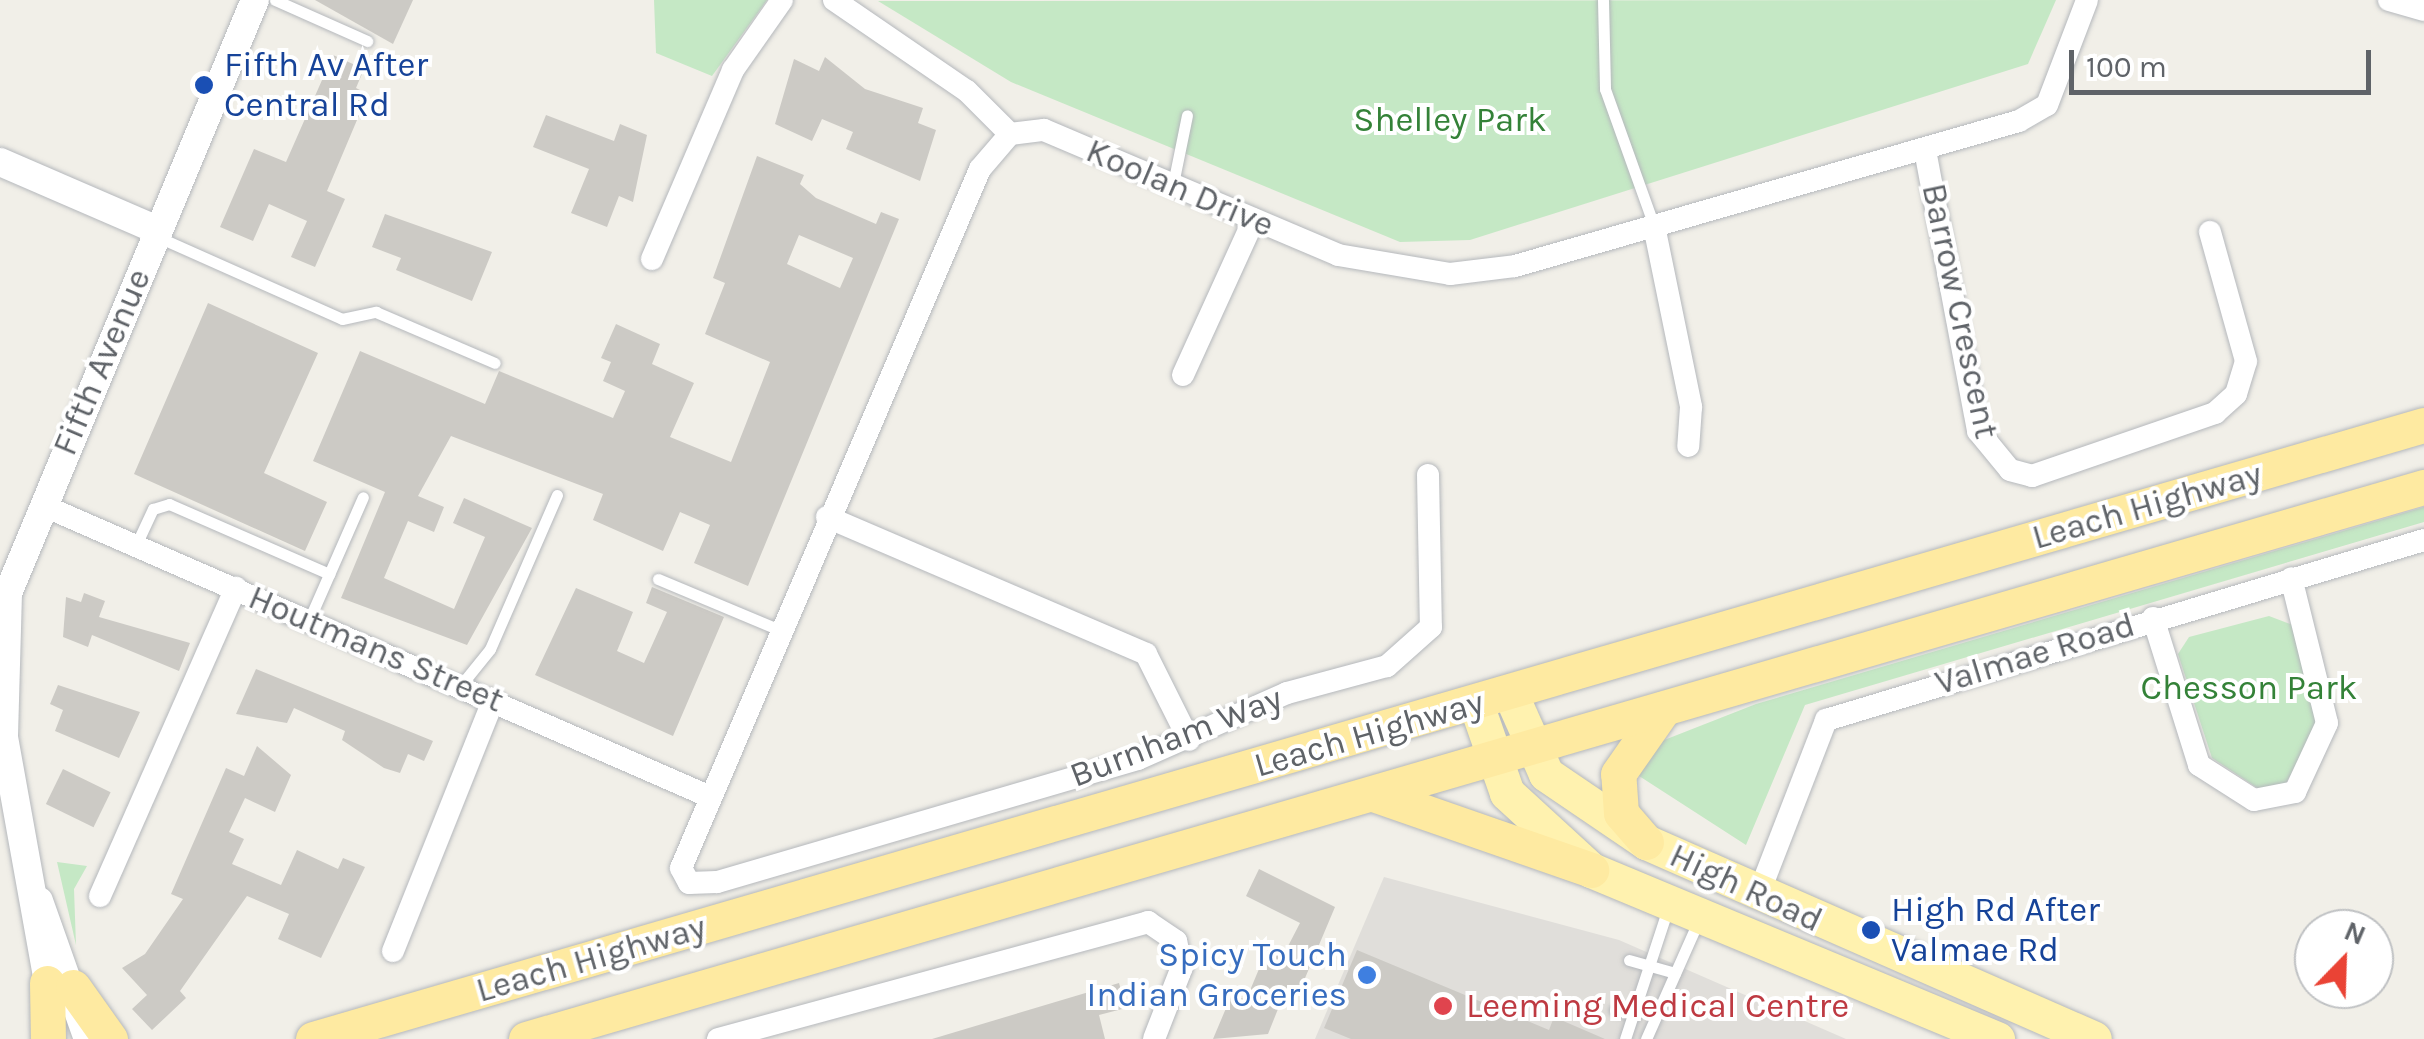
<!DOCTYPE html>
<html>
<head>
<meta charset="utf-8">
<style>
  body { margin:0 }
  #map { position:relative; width:2424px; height:1039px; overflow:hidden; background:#f1efe8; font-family:Karla,sans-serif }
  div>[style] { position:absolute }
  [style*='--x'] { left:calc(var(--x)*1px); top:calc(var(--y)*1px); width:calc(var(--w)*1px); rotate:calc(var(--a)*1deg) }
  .industrial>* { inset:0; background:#e0deda }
  .green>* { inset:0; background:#c5e8c5 }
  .building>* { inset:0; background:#cccac5; transform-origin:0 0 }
  .roads { filter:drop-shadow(0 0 2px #b5b8bc) drop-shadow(0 0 2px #b5b8bc) }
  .service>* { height:11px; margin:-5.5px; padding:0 5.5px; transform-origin:5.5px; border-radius:5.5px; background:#fff }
  .minor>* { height:22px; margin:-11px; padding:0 11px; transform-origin:11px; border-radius:11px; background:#fff }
  .tertiary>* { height:28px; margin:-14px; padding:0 14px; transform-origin:14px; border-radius:14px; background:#fff }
  .primary>* { height:35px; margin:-17.5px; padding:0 17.5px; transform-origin:17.5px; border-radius:17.5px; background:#fff2af }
  .trunk>* { height:35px; margin:-17.5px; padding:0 17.5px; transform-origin:17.5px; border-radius:17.5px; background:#feeaa1 }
  .dots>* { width:28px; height:28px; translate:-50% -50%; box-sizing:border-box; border:5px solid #fff; border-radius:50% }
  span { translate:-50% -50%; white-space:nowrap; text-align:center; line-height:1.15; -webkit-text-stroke:8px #fff; paint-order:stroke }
  .transit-label { font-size:35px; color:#164399 }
  .left { translate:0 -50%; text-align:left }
  .park-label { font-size:35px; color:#348238 }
  .street-label { font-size:35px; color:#5f6368 }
  .shop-label { font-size:35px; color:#366cbe }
  .right { translate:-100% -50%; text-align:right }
  .health-label { font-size:35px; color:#be3a42 }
  .north { position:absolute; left:2294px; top:909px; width:100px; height:100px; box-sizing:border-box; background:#fff; border:2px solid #bfc1c3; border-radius:50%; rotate:23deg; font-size:28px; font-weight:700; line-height:40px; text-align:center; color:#5f6368 }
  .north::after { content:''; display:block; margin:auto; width:35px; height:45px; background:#ea4335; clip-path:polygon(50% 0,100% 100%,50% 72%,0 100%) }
  .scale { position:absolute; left:2069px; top:50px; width:302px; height:45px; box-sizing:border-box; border:5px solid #5f6368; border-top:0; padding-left:12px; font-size:30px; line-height:35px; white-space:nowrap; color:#5f6368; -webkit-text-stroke:8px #fff; paint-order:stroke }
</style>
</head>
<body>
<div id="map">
  <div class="industrial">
    <div style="clip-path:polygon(1384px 877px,1619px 940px,1846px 1039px,1315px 1039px)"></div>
  </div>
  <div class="green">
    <div style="clip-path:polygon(654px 0,767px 0,712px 76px,656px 53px)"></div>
    <div style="clip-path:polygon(2056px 0,2028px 64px,1470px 240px,1400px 242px,1011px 82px,878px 1px)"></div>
    <div style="clip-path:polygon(2424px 507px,2424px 522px,1805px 705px,1746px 845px,1636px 774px,1649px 746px,1756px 704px)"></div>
    <div style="clip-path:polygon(2269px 616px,2293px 625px,2318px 724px,2285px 785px,2259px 789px,2212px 758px,2178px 654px,2189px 637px)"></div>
    <div style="clip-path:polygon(57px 862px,87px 866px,74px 889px,76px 945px)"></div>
  </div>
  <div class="building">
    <div style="clip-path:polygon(315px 0,413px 0,393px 44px)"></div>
    <div style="clip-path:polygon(333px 55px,364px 69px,356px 88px,368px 94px,327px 191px,345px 199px,315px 267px,291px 257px,307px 221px,269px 204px,253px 241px,220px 227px,254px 149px,286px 162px)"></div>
    <div style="clip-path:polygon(825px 57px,865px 89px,923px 108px,918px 123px,936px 130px,920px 181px,846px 149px,853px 132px,822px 119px,812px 141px,775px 124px,794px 59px,819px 71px)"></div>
    <div style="clip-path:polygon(546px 115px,614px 141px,620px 124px,647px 135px,633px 202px,619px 196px,607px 227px,571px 213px,589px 169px,533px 147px)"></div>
    <div style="clip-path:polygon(evenodd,757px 156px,804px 175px,800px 184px,816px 198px,876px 224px,881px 212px,899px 219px,748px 586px,694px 563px,710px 525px,680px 512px,663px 551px,593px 520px,603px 494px,451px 436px,418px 496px,444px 507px,434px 532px,408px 521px,384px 578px,454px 609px,485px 537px,453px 523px,464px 498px,532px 528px,467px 645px,341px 598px,385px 492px,313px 461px,360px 351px,485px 404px,499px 371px,613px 418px,625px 391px,603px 381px,611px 362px,601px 358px,616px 324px,660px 344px,652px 364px,694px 383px,670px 437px,731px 462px,770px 362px,705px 334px,725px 283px,713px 278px,757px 156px,799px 235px,853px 258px,840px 288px,787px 264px,799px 235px)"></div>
    <div style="clip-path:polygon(385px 214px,492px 252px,472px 301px,396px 270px,401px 258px,372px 247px)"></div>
    <div style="clip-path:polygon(208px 303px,318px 353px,264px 473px,327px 502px,305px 551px,134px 474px)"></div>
    <div style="clip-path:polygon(652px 587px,724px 617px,673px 736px,535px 675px,576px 588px,633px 612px,617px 651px,644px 663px,667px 612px,646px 603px)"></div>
    <div style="clip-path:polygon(84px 593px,105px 601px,99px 617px,190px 643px,179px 671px,92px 635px,88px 647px,63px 637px,66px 597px,81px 602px)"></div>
    <div style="clip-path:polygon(256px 669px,433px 741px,424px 761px,408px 754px,400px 773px,384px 768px,342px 740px,345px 731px,294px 708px,287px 723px,236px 714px)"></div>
    <div style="clip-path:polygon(58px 685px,140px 712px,119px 758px,55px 731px,63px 710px,50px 704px)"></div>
    <div style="clip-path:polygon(257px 746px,291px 775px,275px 812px,245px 798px,229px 832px,244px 839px,232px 864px,281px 885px,297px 850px,338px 869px,343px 858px,365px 867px,321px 958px,278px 939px,289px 914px,247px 896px,180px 991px,186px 998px,152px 1030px,132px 1009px,147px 995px,122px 968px,145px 954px,183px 899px,171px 894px,226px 768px,244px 776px)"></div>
    <div style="left:63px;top:769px;width:53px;height:39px;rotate:26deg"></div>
    <div style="clip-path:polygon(1259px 869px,1335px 907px,1292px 1009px,1280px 1004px,1268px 1034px,1213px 1039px,1232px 994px,1246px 1000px,1269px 945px,1285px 952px,1300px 923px,1246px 896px)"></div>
    <div style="clip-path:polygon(1357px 950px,1549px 1030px,1554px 1017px,1605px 1039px,1351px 1039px,1324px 1028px)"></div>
    <div style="clip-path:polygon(1119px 983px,1126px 1008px,1099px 1015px,1105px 1039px,932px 1039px)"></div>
  </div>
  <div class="roads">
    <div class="service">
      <div style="--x:275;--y:0;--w:101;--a:24"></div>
      <div style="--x:1603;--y:0;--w:89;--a:88.7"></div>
      <div style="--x:1605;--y:89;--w:145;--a:70.3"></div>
      <div style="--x:1173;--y:184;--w:70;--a:-78.5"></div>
      <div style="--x:158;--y:237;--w:201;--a:24"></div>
      <div style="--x:342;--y:319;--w:35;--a:-12"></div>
      <div style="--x:376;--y:312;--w:129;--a:23.2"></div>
      <div style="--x:136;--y:545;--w:40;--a:-65"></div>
      <div style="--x:153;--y:509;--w:17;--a:-17"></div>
      <div style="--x:169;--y:504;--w:175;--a:23.6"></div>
      <div style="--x:658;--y:579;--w:132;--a:22.7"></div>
      <div style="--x:309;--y:620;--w:134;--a:-66.3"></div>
      <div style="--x:461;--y:685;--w:46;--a:-51.1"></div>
      <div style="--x:490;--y:649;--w:168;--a:-66.5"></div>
      <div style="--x:1629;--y:960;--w:48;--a:15.8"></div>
      <div style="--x:1615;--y:1010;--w:22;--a:10"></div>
      <div style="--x:1625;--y:1039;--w:141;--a:-71.8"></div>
      <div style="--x:1646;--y:1039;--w:133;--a:-66.1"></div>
    </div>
    <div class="minor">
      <div style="--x:834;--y:0;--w:161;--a:34.4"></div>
      <div style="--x:967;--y:91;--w:61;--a:45"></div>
      <div style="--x:2389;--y:0;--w:36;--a:16"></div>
      <div style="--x:1925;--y:150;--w:286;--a:79.3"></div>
      <div style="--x:1978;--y:431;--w:50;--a:50.6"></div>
      <div style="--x:2010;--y:470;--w:23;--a:15"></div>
      <div style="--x:2032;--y:476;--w:194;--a:-19"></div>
      <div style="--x:2215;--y:413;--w:28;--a:-42"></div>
      <div style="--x:2236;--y:394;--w:34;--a:-73"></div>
      <div style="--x:2246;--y:361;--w:134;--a:-105.6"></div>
      <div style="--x:1654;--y:226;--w:185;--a:78.4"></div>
      <div style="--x:1691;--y:407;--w:39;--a:94"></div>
      <div style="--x:652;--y:259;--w:206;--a:-66.8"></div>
      <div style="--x:733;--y:70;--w:85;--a:-55"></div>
      <div style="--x:1183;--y:375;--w:171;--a:-65.5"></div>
      <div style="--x:1428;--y:475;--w:152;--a:88.9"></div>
      <div style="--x:1431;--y:627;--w:59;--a:138.4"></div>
      <div style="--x:1387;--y:666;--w:104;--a:164.9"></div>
      <div style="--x:1287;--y:693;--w:163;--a:156.1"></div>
      <div style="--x:1138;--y:759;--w:439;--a:163.7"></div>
      <div style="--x:717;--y:882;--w:28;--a:178"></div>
      <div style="--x:689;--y:883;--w:17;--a:-118"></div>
      <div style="--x:681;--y:868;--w:760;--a:-66.84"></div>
      <div style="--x:980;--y:169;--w:46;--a:-49.4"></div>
      <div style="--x:1010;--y:134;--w:34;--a:-7"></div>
      <div style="--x:1044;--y:130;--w:319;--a:23"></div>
      <div style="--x:1338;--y:255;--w:114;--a:9.6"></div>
      <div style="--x:1450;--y:274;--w:65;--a:-7"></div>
      <div style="--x:1515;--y:266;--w:524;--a:-16.05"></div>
      <div style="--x:2019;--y:121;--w:32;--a:-30"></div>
      <div style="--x:2047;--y:105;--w:112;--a:-69.1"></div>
      <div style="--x:42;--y:505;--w:727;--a:23.6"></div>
      <div style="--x:827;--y:517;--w:347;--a:23.2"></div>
      <div style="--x:1146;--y:654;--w:96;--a:63.4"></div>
      <div style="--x:2153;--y:618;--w:154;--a:72.6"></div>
      <div style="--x:2199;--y:765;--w:65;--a:32.5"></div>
      <div style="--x:2254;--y:800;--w:42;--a:-11"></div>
      <div style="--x:2295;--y:792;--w:76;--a:-65.1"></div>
      <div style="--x:2327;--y:723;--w:149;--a:-103.9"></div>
      <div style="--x:1759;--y:893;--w:186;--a:-68.8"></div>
      <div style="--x:1826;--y:720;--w:625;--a:-16.75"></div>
      <div style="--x:100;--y:896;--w:337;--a:-66.2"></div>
      <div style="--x:393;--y:951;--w:271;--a:-68.2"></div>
      <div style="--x:718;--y:1039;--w:446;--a:-15.2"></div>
      <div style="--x:1148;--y:922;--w:34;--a:34"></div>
      <div style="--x:1176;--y:941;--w:27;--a:77"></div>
      <div style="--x:1182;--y:967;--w:77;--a:111.3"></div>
    </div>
    <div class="tertiary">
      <div style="--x:0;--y:162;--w:171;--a:23.4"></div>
      <div style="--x:39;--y:901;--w:146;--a:70.5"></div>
      <div style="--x:52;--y:1004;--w:272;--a:-100.2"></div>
      <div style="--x:4;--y:736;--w:143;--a:-88.4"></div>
      <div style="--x:8;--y:593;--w:642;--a:-67.39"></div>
    </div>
    <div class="primary">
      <div style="--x:1511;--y:695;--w:86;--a:66.1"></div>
      <div style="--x:1546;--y:774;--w:121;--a:34.2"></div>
      <div style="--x:1646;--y:842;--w:489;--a:23.7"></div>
      <div style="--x:1476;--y:704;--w:94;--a:70.8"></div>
      <div style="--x:1507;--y:793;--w:114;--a:42.5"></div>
      <div style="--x:1591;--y:870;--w:440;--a:22.6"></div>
    </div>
    <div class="trunk">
      <div style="--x:1376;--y:795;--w:228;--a:19.2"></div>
      <div style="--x:1646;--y:842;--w:38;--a:-131"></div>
      <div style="--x:1621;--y:813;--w:39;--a:-94"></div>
      <div style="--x:1618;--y:774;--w:80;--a:-55.1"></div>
      <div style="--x:47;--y:983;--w:56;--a:89"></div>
      <div style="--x:73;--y:987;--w:64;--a:54.6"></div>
      <div style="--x:313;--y:1039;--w:2198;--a:-16.22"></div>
      <div style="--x:526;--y:1039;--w:1977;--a:-16.22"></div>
    </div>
  </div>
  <div class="dots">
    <div style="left:204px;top:85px;background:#1a4fb4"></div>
    <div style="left:1871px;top:930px;background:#1a4fb4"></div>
    <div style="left:1367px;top:975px;background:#3f7fe0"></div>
    <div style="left:1443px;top:1006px;background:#e0444e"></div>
  </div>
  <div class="transit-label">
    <span class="left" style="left:224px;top:85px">Fifth Av After<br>Central Rd</span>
    <span class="left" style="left:1891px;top:930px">High Rd After<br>Valmae Rd</span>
  </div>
  <div class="park-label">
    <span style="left:1450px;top:120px">Shelley Park</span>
    <span style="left:2249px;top:688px">Chesson Park</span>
  </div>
  <div class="street-label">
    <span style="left:1180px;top:188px;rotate:23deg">Koolan Drive</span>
    <span style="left:1960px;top:311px;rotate:78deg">Barrow Crescent</span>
    <span style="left:102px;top:362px;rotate:-67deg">Fifth Avenue</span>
    <span style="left:2147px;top:506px;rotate:-16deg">Leach Highway</span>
    <span style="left:376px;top:649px;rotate:23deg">Houtmans Street</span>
    <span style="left:2035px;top:654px;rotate:-17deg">Valmae Road</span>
    <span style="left:1369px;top:734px;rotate:-16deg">Leach Highway</span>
    <span style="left:1176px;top:737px;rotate:-21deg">Burnham Way</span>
    <span style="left:1746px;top:888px;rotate:25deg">High Road</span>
    <span style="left:591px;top:959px;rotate:-16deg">Leach Highway</span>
  </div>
  <div class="shop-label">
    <span class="right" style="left:1347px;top:975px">Spicy Touch<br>Indian Groceries</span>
  </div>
  <div class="health-label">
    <span class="left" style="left:1466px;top:1006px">Leeming Medical Centre</span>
  </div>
  <div class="north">N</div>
  <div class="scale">100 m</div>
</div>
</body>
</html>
